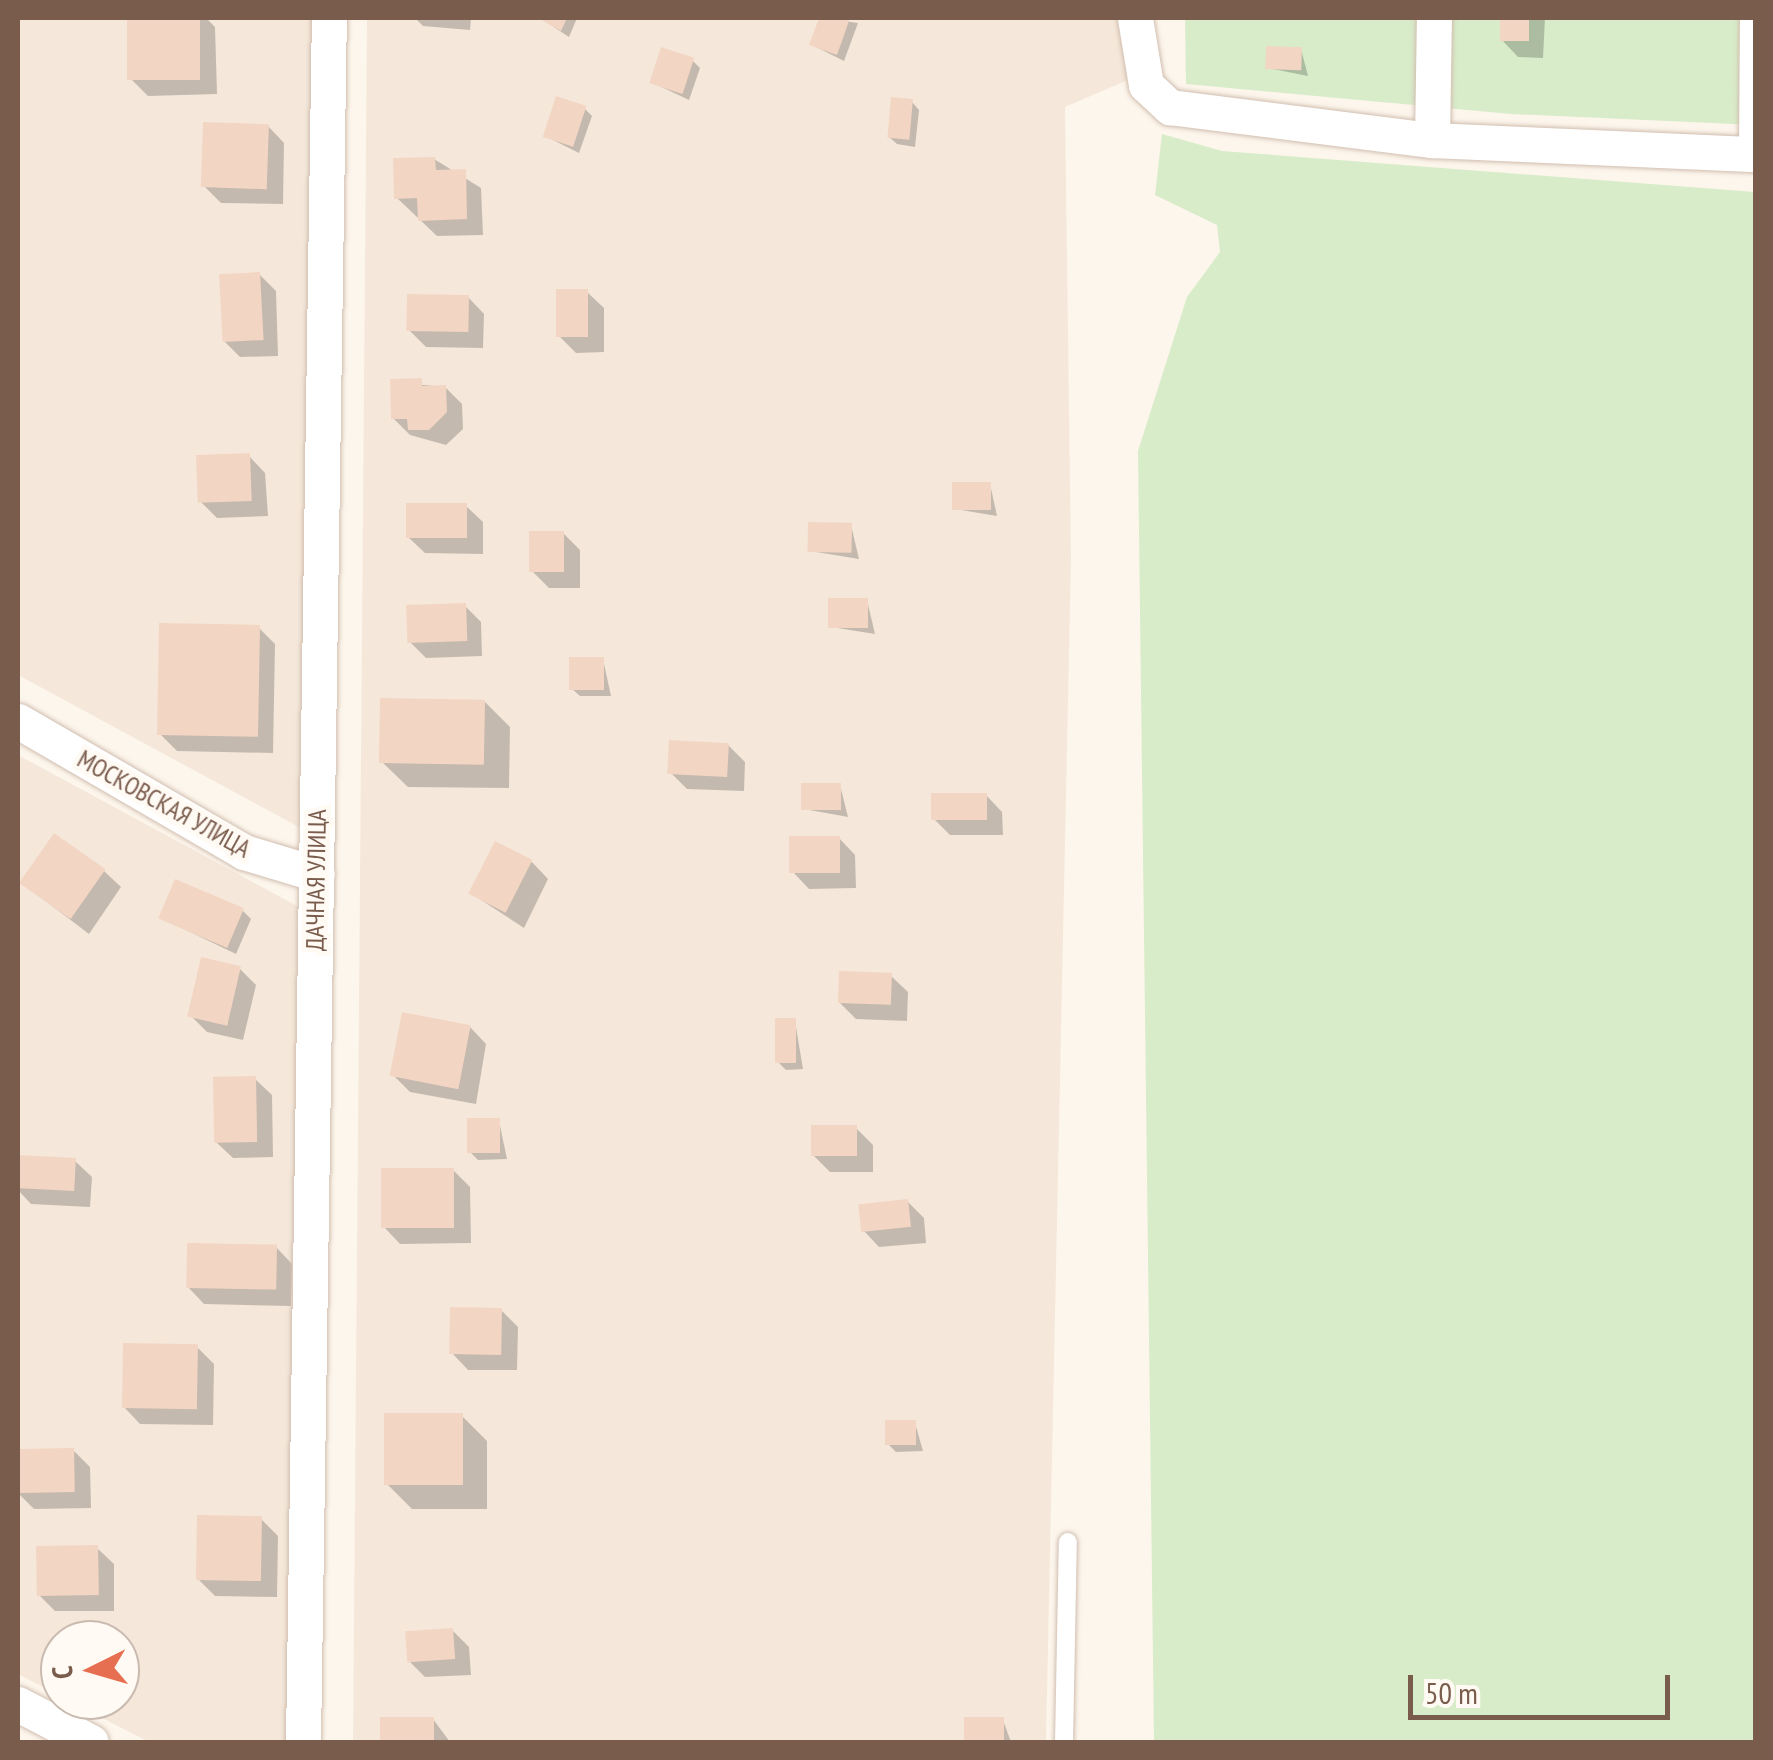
<!DOCTYPE html>
<html>
<head>
<meta charset="utf-8">
<style>
  body { margin:0 }
  #map { position:relative; width:1773px; height:1760px; overflow:hidden; background:#fdf6ec; font-family:"PT Sans Narrow",sans-serif }
  div>[style] { position:absolute }
  [style*='--x'] { left:calc(var(--x)*1px); top:calc(var(--y)*1px); width:calc(var(--w)*1px); rotate:calc(var(--a)*1deg) }
  .residential>* { inset:0; background:#f5e8da }
  .green>* { inset:0; background:#d8ecc9 }
  .shadow>* { inset:0; background:#0003 }
  .building>* { inset:0; background:#f3d5c3; transform-origin:0 0 }
  .roads { filter:drop-shadow(0 0 2px #d1beb0) drop-shadow(0 0 2px #d1beb0) }
  .lane>* { height:18px; margin:-9px; padding:0 9px; transform-origin:9px; border-radius:9px; background:#fff }
  .street>* { height:35px; margin:-17.5px; padding:0 17.5px; transform-origin:17.5px; border-radius:17.5px; background:#fff }
  span { translate:-50% -50%; white-space:nowrap; text-align:center; line-height:1.15; -webkit-text-stroke:9px #fffaf3; paint-order:stroke }
  .street-label { font-size:25px; color:#7a5c4d }
  .frame { position:absolute; inset:0; border:20px solid #7a5c4d; pointer-events:none }
  .north { position:absolute; left:40px; top:1620px; width:100px; height:100px; box-sizing:border-box; background:#fffaf3; border:2px solid #cabbb1; border-radius:50%; rotate:265deg; font-size:28px; font-weight:700; line-height:40px; text-align:center; color:#7a5c4d }
  .north::after { content:''; display:block; margin:auto; width:35px; height:45px; background:#e76f51; clip-path:polygon(50% 0,100% 100%,50% 72%,0 100%) }
  .scale { position:absolute; left:1408px; top:1675px; width:262px; height:45px; box-sizing:border-box; border:5px solid #7a5c4d; border-top:0; padding-left:12px; font-size:30px; line-height:35px; white-space:nowrap; color:#7a5c4d; -webkit-text-stroke:8px #fffaf3; paint-order:stroke }
</style>
</head>
<body>
<div id="map">
  <div class="residential">
    <div style="clip-path:polygon(18px 18px,319px 18px,310px 833px,18px 675px)"></div>
    <div style="clip-path:polygon(367px 18px,1121px 18px,1128px 80px,1065px 107px,1071px 559px,1046px 1742px,353px 1742px)"></div>
    <div style="clip-path:polygon(18px 755px,299px 907px,288px 1742px,149px 1742px,67px 1700px,120px 1700px,120px 1640px,60px 1640px,60px 1696px,18px 1674px)"></div>
  </div>
  <div class="green">
    <div style="clip-path:polygon(1185px 18px,1755px 18px,1755px 125px,1511px 114px,1186px 84px)"></div>
    <div style="clip-path:polygon(1162px 134px,1222px 151px,1755px 192px,1755px 1742px,1154px 1742px,1138px 451px,1187px 297px,1220px 252px,1217px 225px,1155px 195px)"></div>
  </div>
  <div class="shadow">
    <div style="clip-path:polygon(130px 18px,206px 18px,215px 27px,217px 94px,148px 96px,131px 79px)"></div>
    <div style="clip-path:polygon(415px 18px,471px 18px,470px 30px,423px 26px)"></div>
    <div style="clip-path:polygon(540px 18px,577px 18px,569px 37px)"></div>
    <div style="clip-path:polygon(822px 18px,858px 23px,844px 61px,812px 45px)"></div>
    <div style="clip-path:polygon(1503px 18px,1545px 18px,1543px 58px,1518px 57px,1502px 40px)"></div>
    <div style="clip-path:polygon(1301px 49px,1308px 76px,1268px 68px)"></div>
    <div style="clip-path:polygon(692px 60px,700px 68px,689px 100px,651px 82px)"></div>
    <div style="clip-path:polygon(912px 102px,919px 110px,915px 147px,897px 144px,889px 137px)"></div>
    <div style="clip-path:polygon(584px 108px,592px 116px,579px 153px,545px 136px)"></div>
    <div style="clip-path:polygon(268px 126px,284px 143px,283px 204px,221px 203px,204px 186px)"></div>
    <div style="clip-path:polygon(434px 159px,481px 188px,483px 235px,437px 236px,397px 198px)"></div>
    <div style="clip-path:polygon(259px 274px,276px 291px,278px 356px,240px 357px,224px 341px)"></div>
    <div style="clip-path:polygon(587px 292px,604px 308px,604px 352px,576px 353px,559px 336px)"></div>
    <div style="clip-path:polygon(468px 297px,484px 314px,483px 348px,426px 347px,409px 330px)"></div>
    <div style="clip-path:polygon(392px 382px,445px 387px,462px 404px,463px 429px,446px 445px,410px 435px,393px 418px)"></div>
    <div style="clip-path:polygon(249px 456px,265px 473px,268px 516px,217px 518px,201px 502px)"></div>
    <div style="clip-path:polygon(990px 484px,997px 516px,955px 509px)"></div>
    <div style="clip-path:polygon(466px 506px,483px 522px,483px 554px,425px 553px,408px 537px)"></div>
    <div style="clip-path:polygon(851px 525px,859px 559px,810px 551px)"></div>
    <div style="clip-path:polygon(563px 533px,580px 550px,580px 588px,549px 588px,532px 571px)"></div>
    <div style="clip-path:polygon(867px 600px,875px 634px,831px 627px)"></div>
    <div style="clip-path:polygon(465px 606px,481px 622px,482px 656px,426px 658px,409px 641px)"></div>
    <div style="clip-path:polygon(258px 627px,275px 644px,273px 753px,177px 751px,160px 734px)"></div>
    <div style="clip-path:polygon(603px 659px,611px 696px,580px 696px,572px 689px)"></div>
    <div style="clip-path:polygon(484px 701px,510px 727px,509px 788px,408px 787px,382px 762px)"></div>
    <div style="clip-path:polygon(728px 745px,745px 762px,744px 791px,687px 789px,670px 772px)"></div>
    <div style="clip-path:polygon(840px 785px,848px 817px,804px 809px)"></div>
    <div style="clip-path:polygon(986px 795px,1002px 812px,1003px 835px,950px 835px,934px 819px)"></div>
    <div style="clip-path:polygon(839px 838px,855px 855px,856px 888px,809px 889px,793px 872px)"></div>
    <div style="clip-path:polygon(532px 862px,548px 879px,524px 928px,472px 894px)"></div>
    <div style="clip-path:polygon(104px 871px,121px 887px,89px 934px,22px 883px)"></div>
    <div style="clip-path:polygon(243px 911px,251px 919px,236px 954px,161px 918px)"></div>
    <div style="clip-path:polygon(239px 968px,256px 985px,243px 1040px,207px 1032px,190px 1015px)"></div>
    <div style="clip-path:polygon(891px 976px,908px 992px,907px 1021px,856px 1019px,839px 1002px)"></div>
    <div style="clip-path:polygon(795px 1021px,803px 1069px,786px 1070px,778px 1062px)"></div>
    <div style="clip-path:polygon(470px 1027px,486px 1044px,476px 1104px,410px 1092px,393px 1075px)"></div>
    <div style="clip-path:polygon(255px 1079px,272px 1095px,273px 1157px,233px 1158px,216px 1142px)"></div>
    <div style="clip-path:polygon(499px 1121px,507px 1159px,478px 1160px,470px 1152px)"></div>
    <div style="clip-path:polygon(856px 1128px,873px 1145px,873px 1172px,830px 1172px,813px 1155px)"></div>
    <div style="clip-path:polygon(18px 1158px,75px 1161px,92px 1177px,90px 1207px,31px 1204px,18px 1190px)"></div>
    <div style="clip-path:polygon(453px 1170px,470px 1187px,471px 1243px,400px 1244px,384px 1227px)"></div>
    <div style="clip-path:polygon(907px 1201px,924px 1218px,926px 1243px,879px 1247px,863px 1230px)"></div>
    <div style="clip-path:polygon(276px 1247px,292px 1264px,291px 1306px,204px 1304px,188px 1287px)"></div>
    <div style="clip-path:polygon(501px 1310px,518px 1327px,517px 1370px,468px 1370px,452px 1353px)"></div>
    <div style="clip-path:polygon(197px 1347px,214px 1364px,213px 1425px,140px 1424px,124px 1407px)"></div>
    <div style="clip-path:polygon(462px 1416px,487px 1441px,487px 1509px,412px 1509px,387px 1484px)"></div>
    <div style="clip-path:polygon(915px 1423px,923px 1451px,896px 1452px,888px 1444px)"></div>
    <div style="clip-path:polygon(73px 1450px,90px 1467px,91px 1508px,34px 1509px,18px 1493px,18px 1451px)"></div>
    <div style="clip-path:polygon(261px 1519px,278px 1536px,277px 1597px,215px 1596px,198px 1579px)"></div>
    <div style="clip-path:polygon(97px 1548px,114px 1564px,114px 1611px,55px 1611px,38px 1594px)"></div>
    <div style="clip-path:polygon(452px 1630px,469px 1647px,471px 1675px,425px 1677px,408px 1660px)"></div>
    <div style="clip-path:polygon(433px 1719px,450px 1742px,383px 1742px,383px 1720px)"></div>
    <div style="clip-path:polygon(967px 1720px,1003px 1720px,1011px 1742px,967px 1742px)"></div>
  </div>
  <div class="building">
    <div style="left:127px;top:18px;width:73px;height:62px"></div>
    <div style="clip-path:polygon(538px 18px,567px 18px,561px 31px)"></div>
    <div style="clip-path:polygon(819px 18px,850px 18px,837px 55px,809px 45px)"></div>
    <div style="left:1500px;top:18px;width:29px;height:23px"></div>
    <div style="left:1266px;top:46px;width:36px;height:23px;rotate:2deg"></div>
    <div style="left:661px;top:47px;width:35px;height:38px;rotate:18deg"></div>
    <div style="left:556px;top:96px;width:32px;height:43px;rotate:18deg"></div>
    <div style="left:891px;top:97px;width:22px;height:41px;rotate:5deg"></div>
    <div style="left:203px;top:122px;width:66px;height:65px;rotate:2deg"></div>
    <div style="clip-path:polygon(435px 157px,436px 170px,466px 169px,467px 219px,418px 221px,417px 198px,394px 199px,393px 158px)"></div>
    <div style="left:260px;top:272px;width:68px;height:41px;rotate:87deg"></div>
    <div style="left:588px;top:289px;width:48px;height:32px;rotate:90deg"></div>
    <div style="left:407px;top:294px;width:62px;height:37px;rotate:1deg"></div>
    <div style="clip-path:polygon(422px 378px,422px 386px,446px 385px,447px 412px,429px 430px,408px 430px,407px 419px,391px 419px,390px 379px)"></div>
    <div style="left:250px;top:453px;width:48px;height:54px;rotate:88deg"></div>
    <div style="left:952px;top:482px;width:39px;height:28px"></div>
    <div style="left:406px;top:503px;width:61px;height:35px"></div>
    <div style="left:808px;top:522px;width:44px;height:30px;rotate:1deg"></div>
    <div style="left:529px;top:531px;width:35px;height:41px"></div>
    <div style="left:828px;top:598px;width:40px;height:30px"></div>
    <div style="left:466px;top:603px;width:38px;height:60px;rotate:88deg"></div>
    <div style="left:159px;top:623px;width:101px;height:112px;rotate:1deg"></div>
    <div style="left:569px;top:657px;width:35px;height:33px"></div>
    <div style="left:380px;top:698px;width:105px;height:65px;rotate:1deg"></div>
    <div style="left:669px;top:740px;width:60px;height:34px;rotate:3deg"></div>
    <div style="left:801px;top:783px;width:40px;height:27px"></div>
    <div style="left:931px;top:793px;width:56px;height:27px"></div>
    <div style="left:54px;top:833px;width:63px;height:61px;rotate:35deg"></div>
    <div style="left:789px;top:836px;width:51px;height:37px"></div>
    <div style="left:495px;top:841px;width:42px;height:59px;rotate:27deg"></div>
    <div style="left:175px;top:879px;width:75px;height:43px;rotate:23deg"></div>
    <div style="left:201px;top:957px;width:41px;height:61px;rotate:13deg"></div>
    <div style="left:839px;top:971px;width:53px;height:32px;rotate:2deg"></div>
    <div style="left:402px;top:1012px;width:70px;height:65px;rotate:11deg"></div>
    <div style="left:775px;top:1018px;width:21px;height:45px"></div>
    <div style="left:256px;top:1076px;width:66px;height:43px;rotate:89deg"></div>
    <div style="left:500px;top:1118px;width:35px;height:33px;rotate:90deg"></div>
    <div style="left:857px;top:1125px;width:31px;height:46px;rotate:90deg"></div>
    <div style="left:18px;top:1155px;width:58px;height:33px;rotate:3deg"></div>
    <div style="left:381px;top:1168px;width:73px;height:60px"></div>
    <div style="left:908px;top:1199px;width:28px;height:50px;rotate:84deg"></div>
    <div style="left:187px;top:1243px;width:90px;height:45px;rotate:1deg"></div>
    <div style="left:450px;top:1307px;width:52px;height:47px;rotate:1deg"></div>
    <div style="left:123px;top:1343px;width:75px;height:65px;rotate:1deg"></div>
    <div style="left:384px;top:1413px;width:79px;height:72px"></div>
    <div style="left:885px;top:1420px;width:31px;height:25px"></div>
    <div style="left:74px;top:1448px;width:44px;height:56px;rotate:89deg"></div>
    <div style="left:197px;top:1515px;width:65px;height:65px;rotate:1deg"></div>
    <div style="left:98px;top:1545px;width:50px;height:62px;rotate:89deg"></div>
    <div style="left:453px;top:1628px;width:31px;height:48px;rotate:86deg"></div>
    <div style="left:434px;top:1717px;width:25px;height:54px;rotate:90deg"></div>
    <div style="left:1004px;top:1717px;width:25px;height:40px;rotate:90deg"></div>
  </div>
  <div class="roads">
    <div class="lane">
      <div style="--x:1748;--y:156;--w:138;--a:-89.6"></div>
      <div style="--x:1064;--y:1742;--w:200;--a:-88.9"></div>
    </div>
    <div class="street">
      <div style="--x:1135;--y:18;--w:68;--a:80.7"></div>
      <div style="--x:1146;--y:85;--w:33;--a:43"></div>
      <div style="--x:1170;--y:107;--w:264;--a:7.2"></div>
      <div style="--x:1432;--y:140;--w:324;--a:2.5"></div>
      <div style="--x:1432;--y:140;--w:122;--a:-89.1"></div>
      <div style="--x:18;--y:721;--w:261;--a:30.1"></div>
      <div style="--x:244;--y:852;--w:76;--a:16.8"></div>
      <div style="--x:18;--y:1704;--w:82;--a:27.5"></div>
      <div style="--x:303;--y:1742;--w:1724;--a:-89.14"></div>
    </div>
  </div>
  <div class="street-label">
    <span style="left:164px;top:804px;rotate:29deg">МОСКОВСКАЯ УЛИЦА</span>
    <span style="left:316px;top:880px;rotate:-89deg">ДАЧНАЯ УЛИЦА</span>
  </div>
  <div class="frame"></div>
  <div class="north">С</div>
  <div class="scale">50 m</div>
</div>
</body>
</html>
